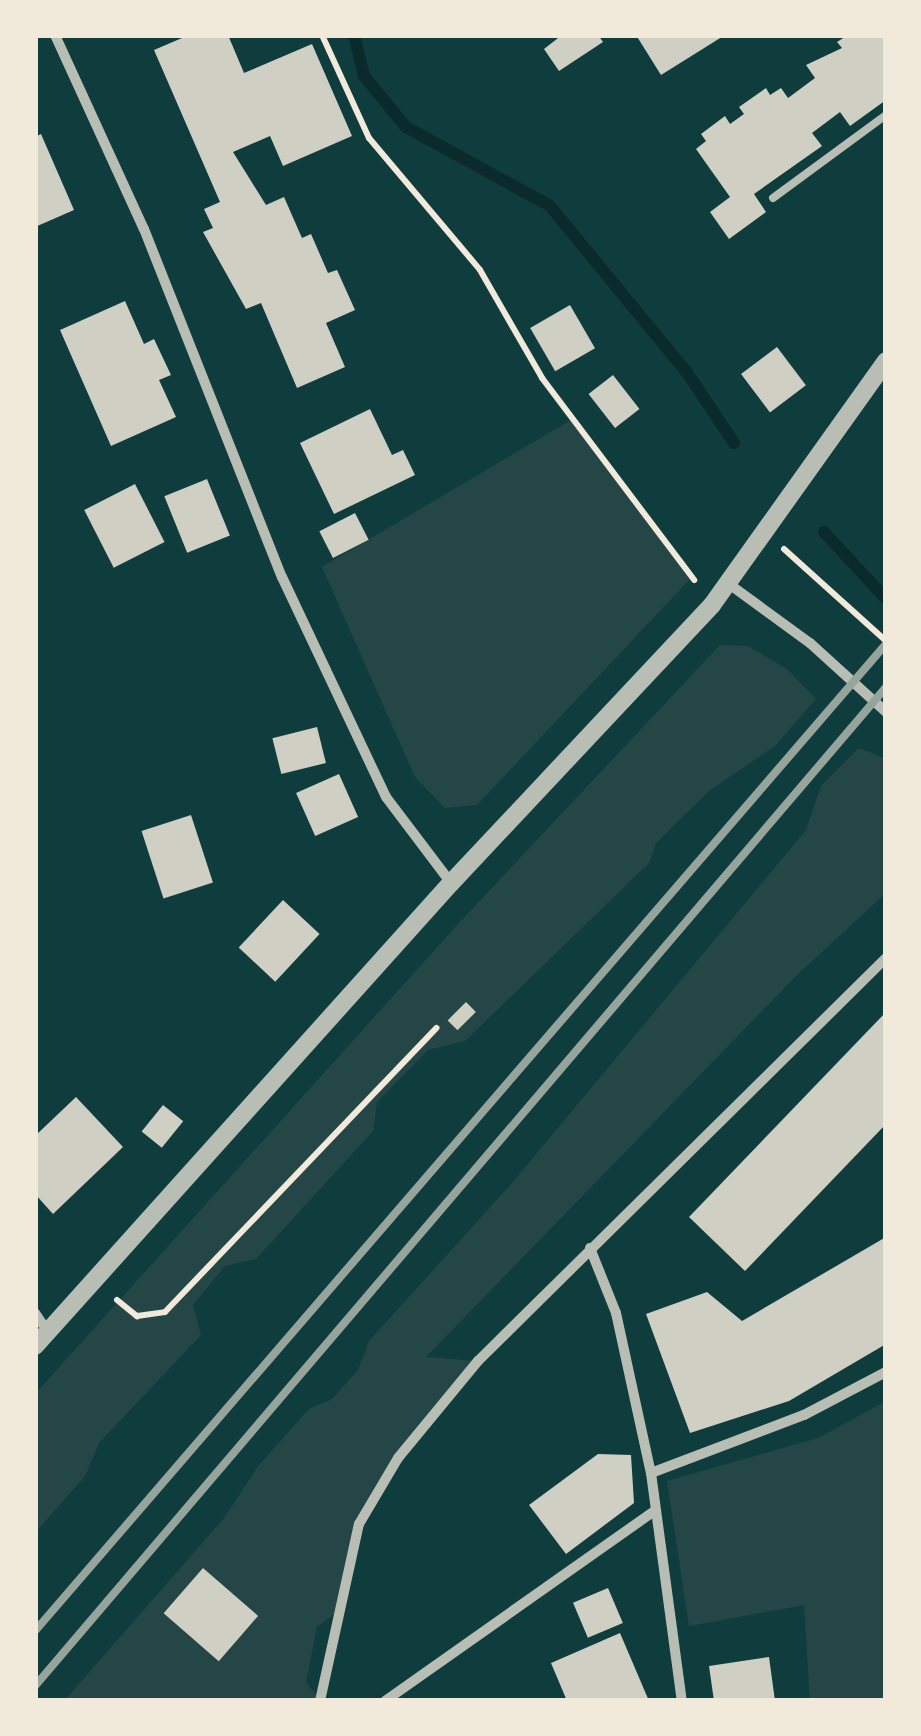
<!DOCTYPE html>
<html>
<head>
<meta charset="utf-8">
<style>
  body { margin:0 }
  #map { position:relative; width:921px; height:1736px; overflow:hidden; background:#0f3d3e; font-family:Quicksand,sans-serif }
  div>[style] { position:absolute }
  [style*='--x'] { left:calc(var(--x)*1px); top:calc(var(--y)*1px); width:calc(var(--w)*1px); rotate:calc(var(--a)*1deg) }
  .green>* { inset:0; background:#244646 }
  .stream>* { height:12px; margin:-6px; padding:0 6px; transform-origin:6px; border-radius:6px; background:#0a2a2b }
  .building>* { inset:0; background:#cfcfc3; transform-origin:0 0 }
  .path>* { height:6px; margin:-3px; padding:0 3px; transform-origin:3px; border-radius:3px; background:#f1e9da }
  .service>* { height:8px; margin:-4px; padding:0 4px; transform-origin:4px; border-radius:4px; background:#b8beb3 }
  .minor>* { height:10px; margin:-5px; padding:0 5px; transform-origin:5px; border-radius:5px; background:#b8beb3 }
  .tertiary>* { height:18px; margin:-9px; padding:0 9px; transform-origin:9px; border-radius:9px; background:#b8beb3 }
  .rail>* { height:8px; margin:-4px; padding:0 4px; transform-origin:4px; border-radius:4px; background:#97a49c }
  span { translate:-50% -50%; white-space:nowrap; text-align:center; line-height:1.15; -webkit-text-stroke:8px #f1e9da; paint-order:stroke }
  .frame { position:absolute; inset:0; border:38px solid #f1e9da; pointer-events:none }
</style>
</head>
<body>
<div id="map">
  <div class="green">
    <div style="clip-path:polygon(571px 420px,692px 577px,477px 805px,445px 808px,415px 777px,322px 567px)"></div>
    <div style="clip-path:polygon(720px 645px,748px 646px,788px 670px,816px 699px,775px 746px,709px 791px,656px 843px,649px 863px,465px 1041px,428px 1050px,377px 1102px,373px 1131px,256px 1259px,225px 1266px,193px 1305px,201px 1335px,99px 1443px,85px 1476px,35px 1533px,35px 1394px,459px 923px)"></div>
    <div style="clip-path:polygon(859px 748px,886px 759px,886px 893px,798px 974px,426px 1357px,478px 1361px,398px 1458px,359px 1524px,334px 1614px,317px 1627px,306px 1682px,321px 1701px,64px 1701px,224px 1518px,258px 1466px,309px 1409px,332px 1399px,358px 1370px,369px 1341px,512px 1183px,806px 830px,821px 786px)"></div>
    <div style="clip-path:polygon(886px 1401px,886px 1701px,810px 1701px,804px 1605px,689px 1626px,667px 1481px,818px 1438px)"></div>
  </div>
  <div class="stream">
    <div style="--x:354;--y:35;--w:42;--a:76.3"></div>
    <div style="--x:364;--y:76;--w:66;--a:50.5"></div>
    <div style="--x:406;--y:127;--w:164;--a:28.7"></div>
    <div style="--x:550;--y:206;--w:217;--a:50.6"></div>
    <div style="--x:688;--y:374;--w:83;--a:56.3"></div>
    <div style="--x:824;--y:532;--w:91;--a:47.2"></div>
  </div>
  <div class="building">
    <div style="clip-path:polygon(189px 35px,228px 35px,244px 73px,312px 44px,352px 136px,283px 166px,270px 136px,233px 152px,266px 205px,284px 197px,302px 238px,311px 234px,328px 273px,337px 270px,355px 310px,326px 323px,345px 367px,297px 388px,261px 303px,246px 309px,203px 232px,213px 228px,204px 209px,220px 202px,154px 50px)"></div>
    <div style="clip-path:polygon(562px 35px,598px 35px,603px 42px,559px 71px,544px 49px)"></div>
    <div style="clip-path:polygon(636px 35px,725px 35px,661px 75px)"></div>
    <div style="clip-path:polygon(848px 35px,886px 35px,886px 100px,850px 126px,840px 112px,812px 133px,822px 146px,754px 194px,766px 212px,729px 239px,710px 212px,730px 197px,696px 149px,706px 141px,701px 134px,725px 116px,730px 124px,744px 114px,739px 107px,766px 88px,770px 95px,781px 88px,788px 98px,815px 78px,806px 65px,842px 48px,837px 42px)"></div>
    <div style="clip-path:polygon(41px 134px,74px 210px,35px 227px,35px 137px)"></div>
    <div style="clip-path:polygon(125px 301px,144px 344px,154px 339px,171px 375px,159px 380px,176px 417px,111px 446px,60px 330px)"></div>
    <div style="left:570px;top:305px;width:50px;height:46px;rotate:60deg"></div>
    <div style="left:777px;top:347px;width:48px;height:45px;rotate:53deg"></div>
    <div style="left:613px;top:375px;width:43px;height:31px;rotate:52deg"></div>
    <div style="clip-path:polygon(370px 409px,392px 455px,403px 450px,415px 475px,334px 514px,300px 443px)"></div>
    <div style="left:207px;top:479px;width:61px;height:46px;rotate:68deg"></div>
    <div style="left:135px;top:484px;width:65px;height:57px;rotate:63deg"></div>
    <div style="left:355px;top:513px;width:30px;height:40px;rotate:63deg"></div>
    <div style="left:317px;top:727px;width:37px;height:46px;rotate:76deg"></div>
    <div style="left:339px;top:774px;width:47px;height:47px;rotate:66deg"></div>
    <div style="left:191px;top:815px;width:71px;height:52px;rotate:72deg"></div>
    <div style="left:283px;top:900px;width:50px;height:65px;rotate:43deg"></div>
    <div style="left:466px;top:1002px;width:14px;height:26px;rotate:45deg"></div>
    <div style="clip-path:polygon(886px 1012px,886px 1124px,745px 1271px,689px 1217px)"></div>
    <div style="clip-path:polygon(76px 1097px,123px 1147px,53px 1214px,35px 1194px,35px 1136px)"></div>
    <div style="left:163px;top:1105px;width:26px;height:34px;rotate:39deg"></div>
    <div style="clip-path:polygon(886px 1237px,886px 1344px,789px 1401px,690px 1433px,646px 1314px,707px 1292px,742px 1321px)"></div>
    <div style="clip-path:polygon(598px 1454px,631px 1455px,634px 1503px,566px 1554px,529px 1505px)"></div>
    <div style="left:203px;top:1568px;width:73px;height:60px;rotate:41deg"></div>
    <div style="left:608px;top:1588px;width:38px;height:38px;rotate:67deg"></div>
    <div style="clip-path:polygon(620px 1633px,649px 1701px,567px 1701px,551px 1663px)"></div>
    <div style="clip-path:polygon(769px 1657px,775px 1701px,714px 1701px,709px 1666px)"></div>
  </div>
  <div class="path">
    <div style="--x:322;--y:35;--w:113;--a:65.5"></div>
    <div style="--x:369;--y:138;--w:172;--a:49.9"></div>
    <div style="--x:480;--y:270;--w:125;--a:60.1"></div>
    <div style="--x:542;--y:378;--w:253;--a:53"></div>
    <div style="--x:784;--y:549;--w:137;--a:42"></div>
    <div style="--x:117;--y:1300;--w:26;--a:39"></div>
    <div style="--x:137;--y:1316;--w:28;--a:-8"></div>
    <div style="--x:165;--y:1312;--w:393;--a:-46.3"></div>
  </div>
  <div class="service">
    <div style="--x:773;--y:198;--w:140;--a:-36.3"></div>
  </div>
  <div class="minor">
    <div style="--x:55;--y:35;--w:213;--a:65.4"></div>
    <div style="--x:144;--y:229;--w:374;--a:68.4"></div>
    <div style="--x:282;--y:577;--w:243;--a:64.7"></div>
    <div style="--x:386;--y:797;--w:108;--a:52.9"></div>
    <div style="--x:729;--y:584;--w:100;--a:36.1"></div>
    <div style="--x:810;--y:643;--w:103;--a:42.2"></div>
    <div style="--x:590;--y:1248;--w:70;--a:68.2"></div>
    <div style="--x:616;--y:1313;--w:164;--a:77.7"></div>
    <div style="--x:651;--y:1473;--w:230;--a:82.3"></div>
    <div style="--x:35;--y:1313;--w:23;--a:56"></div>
    <div style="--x:651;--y:1473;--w:164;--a:-20.8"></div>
    <div style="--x:804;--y:1415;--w:93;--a:-27.7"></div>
    <div style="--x:320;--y:1701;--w:181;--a:-77.6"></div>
    <div style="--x:359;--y:1524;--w:77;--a:-59.4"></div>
    <div style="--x:398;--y:1458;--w:126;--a:-50.5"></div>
    <div style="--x:478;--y:1361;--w:573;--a:-44.65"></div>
    <div style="--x:385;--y:1701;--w:327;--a:-35.2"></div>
  </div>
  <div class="tertiary">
    <div style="--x:35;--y:1346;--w:622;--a:-48.06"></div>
    <div style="--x:451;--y:883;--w:381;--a:-46.8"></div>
    <div style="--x:712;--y:605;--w:300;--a:-54.5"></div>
  </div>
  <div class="rail">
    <div style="--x:35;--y:1631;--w:1303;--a:-49.23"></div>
    <div style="--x:35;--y:1686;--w:1312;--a:-49.57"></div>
  </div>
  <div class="frame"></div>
</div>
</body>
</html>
